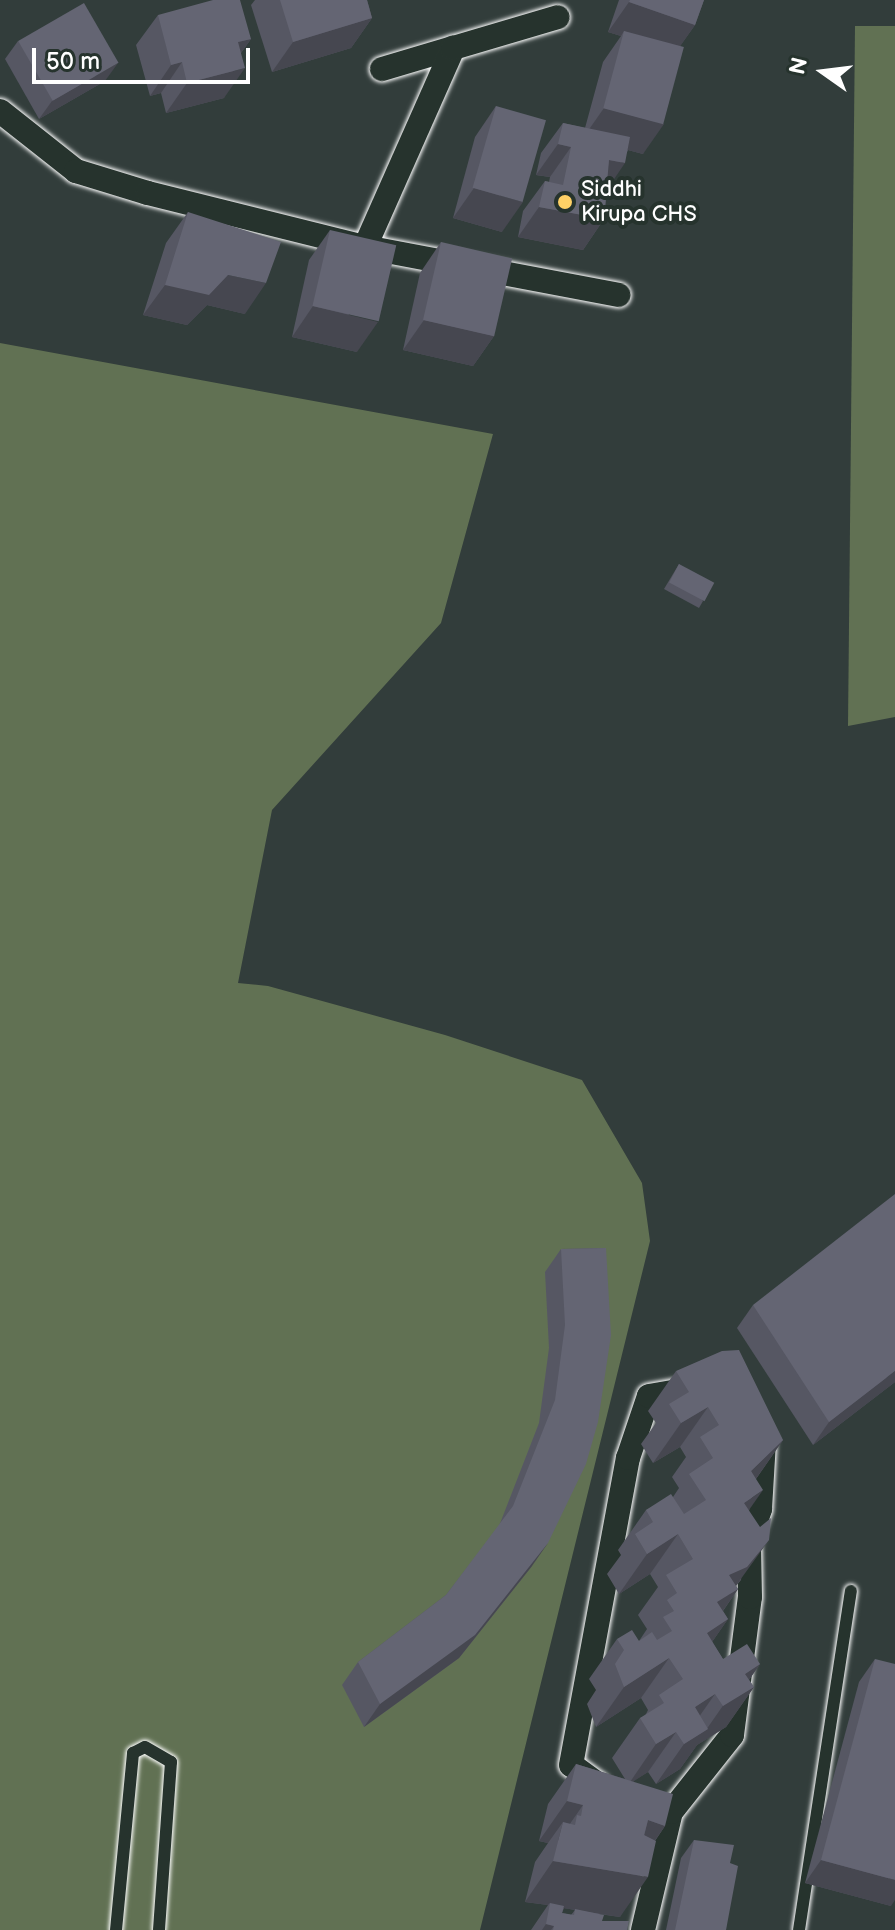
<!DOCTYPE html>
<html>
<head>
<meta charset="utf-8">
<style>
  body { margin:0 }
  #map { position:relative; width:895px; height:1930px; overflow:hidden; background:#323d3b; font-family:"Balsamiq Sans",sans-serif }
  div>[style] { position:absolute }
  [style*='--x'] { left:calc(var(--x)*1px); top:calc(var(--y)*1px); width:calc(var(--w)*1px); rotate:calc(var(--a)*1deg) }
  .green>* { inset:0; background:#617153 }
  .roads { filter:drop-shadow(0 0 2px #fff) drop-shadow(0 0 2px #fff) }
  .service>* { height:12px; margin:-6px; padding:0 6px; transform-origin:6px; border-radius:6px; background:#26332d }
  .minor>* { height:24px; margin:-12px; padding:0 12px; transform-origin:12px; border-radius:12px; background:#26332d }
  .wall>* { inset:0; background:#565763 }
  .shaded-wall>* { inset:0; background:#464750 }
  .building>* { inset:0; background:#646573; transform-origin:0 0 }
  .dots>* { width:22px; height:22px; translate:-50% -50%; box-sizing:border-box; border:4px solid #26332d; border-radius:50% }
  span { translate:-50% -50%; white-space:nowrap; text-align:center; line-height:1.15; -webkit-text-stroke:8px #26332d; paint-order:stroke }
  .poi-label { font-size:22px; color:#fff }
  .left { translate:0 -50%; text-align:left }
  .north { position:absolute; left:783px; top:32px; width:80px; height:80px; -webkit-text-stroke:6px #26332d; paint-order:stroke; rotate:284deg; font-size:22px; font-weight:700; line-height:32px; text-align:center; color:#fff }
  .north::after { content:''; display:block; margin:auto; width:28px; height:36px; background:#fff; clip-path:polygon(50% 0,100% 100%,50% 72%,0 100%) }
  .scale { position:absolute; left:32px; top:48px; width:218px; height:36px; box-sizing:border-box; border:4px solid #fff; border-top:0; padding-left:10px; font-size:24px; line-height:28px; white-space:nowrap; color:#fff; -webkit-text-stroke:6px #26332d; paint-order:stroke }
</style>
</head>
<body>
<div id="map">
  <div class="green">
    <div style="clip-path:polygon(855px 26px,895px 26px,895px 717px,848px 726px)"></div>
    <div style="clip-path:polygon(0 343px,493px 434px,441px 623px,272px 810px,238px 983px,268px 986px,445px 1035px,582px 1080px,642px 1183px,650px 1241px,480px 1930px,0 1930px)"></div>
  </div>
  <div class="roads">
    <div class="service">
      <div style="--x:116;--y:1930;--w:178;--a:-84.5"></div>
      <div style="--x:133;--y:1753;--w:13;--a:-27"></div>
      <div style="--x:145;--y:1747;--w:30;--a:30"></div>
      <div style="--x:171;--y:1762;--w:168;--a:94.1"></div>
      <div style="--x:799;--y:1930;--w:343;--a:-81.3"></div>
    </div>
    <div class="minor">
      <div style="--x:382;--y:69;--w:74;--a:-16.5"></div>
      <div style="--x:0;--y:111;--w:97;--a:38.3"></div>
      <div style="--x:76;--y:171;--w:75;--a:17"></div>
      <div style="--x:148;--y:193;--w:224;--a:14"></div>
      <div style="--x:365;--y:247;--w:258;--a:10.7"></div>
      <div style="--x:365;--y:247;--w:218;--a:-66.1"></div>
      <div style="--x:453;--y:48;--w:109;--a:-16.4"></div>
      <div style="--x:599;--y:1785;--w:34;--a:-144"></div>
      <div style="--x:571;--y:1765;--w:312;--a:-79.5"></div>
      <div style="--x:628;--y:1458;--w:65;--a:-71.3"></div>
      <div style="--x:649;--y:1396;--w:41;--a:-9.9"></div>
      <div style="--x:643;--y:1930;--w:121;--a:-76.7"></div>
      <div style="--x:671;--y:1812;--w:98;--a:-51.6"></div>
      <div style="--x:732;--y:1735;--w:139;--a:-82.6"></div>
      <div style="--x:750;--y:1597;--w:54;--a:-91.1"></div>
      <div style="--x:749;--y:1543;--w:36;--a:-72"></div>
      <div style="--x:760;--y:1509;--w:68;--a:-86.6"></div>
    </div>
  </div>
  <div class="wall">
    <div style="clip-path:polygon(255px 0,367px 0,372px 18px,351px 48px,272px 72px,251px 5px)"></div>
    <div style="clip-path:polygon(619px 0,704px 0,695px 25px,680px 46px,643px 154px,628px 150px,607px 190px,604px 219px,583px 250px,518px 237px,523px 211px,545px 181px,549px 182px,550px 177px,536px 175px,541px 153px,563px 123px,585px 128px,603px 62px,621px 36px,608px 32px)"></div>
    <div style="clip-path:polygon(158px 15px,251px 39px,241px 53px,224px 98px,166px 113px,161px 93px,150px 96px,136px 45px)"></div>
    <div style="clip-path:polygon(18px 41px,105px 81px,39px 119px,5px 59px)"></div>
    <div style="clip-path:polygon(496px 106px,502px 232px,453px 218px,475px 137px)"></div>
    <div style="clip-path:polygon(188px 212px,245px 314px,207px 305px,187px 325px,143px 315px,166px 243px)"></div>
    <div style="clip-path:polygon(330px 230px,357px 352px,292px 337px,309px 260px)"></div>
    <div style="clip-path:polygon(441px 242px,494px 336px,473px 366px,403px 350px,420px 273px)"></div>
    <div style="clip-path:polygon(679px 564px,703px 601px,699px 608px,664px 589px)"></div>
    <div style="clip-path:polygon(606px 1248px,532px 1566px,459px 1658px,364px 1727px,342px 1685px,358px 1662px,446px 1595px,499px 1526px,539px 1423px,549px 1348px,545px 1272px,561px 1249px)"></div>
    <div style="clip-path:polygon(753px 1305px,895px 1382px,813px 1445px,737px 1328px)"></div>
    <div style="clip-path:polygon(evenodd,676px 1371px,783px 1440px,756px 1479px,749px 1511px,741px 1580px,736px 1586px,738px 1589px,723px 1611px,728px 1619px,712px 1642px,723px 1659px,760px 1664px,749px 1680px,754px 1687px,726px 1727px,697px 1745px,680px 1769px,656px 1784px,648px 1772px,633px 1781px,665px 1826px,655px 1841px,620px 1917px,599px 1914px,602px 1921px,627px 1930px,531px 1930px,548px 1905px,525px 1902px,535px 1862px,548px 1843px,539px 1841px,548px 1804px,576px 1764px,625px 1779px,612px 1758px,640px 1718px,645px 1716px,648px 1710px,641px 1698px,596px 1727px,587px 1704px,596px 1690px,589px 1679px,617px 1639px,639px 1641px,647px 1629px,638px 1615px,658px 1587px,650px 1574px,619px 1594px,607px 1574px,621px 1555px,618px 1550px,646px 1510px,673px 1497px,679px 1488px,672px 1477px,686px 1457px,680px 1447px,653px 1463px,641px 1444px,656px 1423px,648px 1411px,676px 1371px,564px 1908px,575px 1910px,571px 1915px,562px 1913px,564px 1908px)"></div>
    <div style="clip-path:polygon(875px 1659px,891px 1906px,805px 1883px,859px 1682px)"></div>
    <div style="clip-path:polygon(694px 1840px,730px 1863px,726px 1930px,666px 1930px,681px 1858px)"></div>
  </div>
  <div class="shaded-wall">
    <div style="clip-path:polygon(629px 2px,695px 25px,674px 55px,624px 31px,621px 36px,608px 32px)"></div>
    <div style="clip-path:polygon(372px 18px,351px 48px,272px 72px,293px 42px)"></div>
    <div style="clip-path:polygon(251px 39px,229px 69px,238px 42px)"></div>
    <div style="clip-path:polygon(182px 62px,161px 93px,150px 96px,171px 65px)"></div>
    <div style="clip-path:polygon(118px 63px,105px 81px,39px 119px,52px 101px)"></div>
    <div style="clip-path:polygon(245px 68px,224px 98px,166px 113px,187px 83px)"></div>
    <div style="clip-path:polygon(604px 108px,664px 124px,643px 154px,583px 138px)"></div>
    <div style="clip-path:polygon(558px 144px,571px 147px,550px 177px,536px 175px)"></div>
    <div style="clip-path:polygon(609px 160px,625px 163px,604px 194px)"></div>
    <div style="clip-path:polygon(474px 188px,523px 202px,502px 232px,453px 218px)"></div>
    <div style="clip-path:polygon(539px 207px,604px 219px,583px 250px,518px 237px)"></div>
    <div style="clip-path:polygon(228px 275px,266px 283px,245px 314px,207px 305px,187px 325px,143px 315px,165px 285px)"></div>
    <div style="clip-path:polygon(313px 306px,378px 322px,357px 352px,292px 337px)"></div>
    <div style="clip-path:polygon(424px 320px,494px 336px,473px 366px,403px 350px)"></div>
    <div style="clip-path:polygon(895px 1371px,895px 1382px,813px 1445px,829px 1422px)"></div>
    <div style="clip-path:polygon(708px 1407px,680px 1447px,653px 1463px,681px 1423px)"></div>
    <div style="clip-path:polygon(783px 1440px,755px 1480px,751px 1471px)"></div>
    <div style="clip-path:polygon(763px 1490px,735px 1530px,744px 1503px)"></div>
    <div style="clip-path:polygon(678px 1534px,650px 1574px,619px 1594px,647px 1554px)"></div>
    <div style="clip-path:polygon(769px 1540px,730px 1594px,738px 1589px,710px 1629px,689px 1642px,729px 1575px)"></div>
    <div style="clip-path:polygon(548px 1543px,532px 1566px,459px 1658px,364px 1727px,380px 1704px)"></div>
    <div style="clip-path:polygon(728px 1619px,700px 1659px,707px 1633px)"></div>
    <div style="clip-path:polygon(669px 1658px,641px 1698px,596px 1727px,624px 1687px)"></div>
    <div style="clip-path:polygon(760px 1664px,737px 1697px,754px 1687px,726px 1727px,697px 1745px,680px 1769px,656px 1784px,684px 1744px,706px 1730px,745px 1674px)"></div>
    <div style="clip-path:polygon(715px 1694px,687px 1734px,695px 1707px)"></div>
    <div style="clip-path:polygon(676px 1732px,648px 1772px,628px 1785px,656px 1744px)"></div>
    <div style="clip-path:polygon(567px 1801px,583px 1805px,558px 1841px,563px 1822px,548px 1843px,539px 1841px)"></div>
    <div style="clip-path:polygon(648px 1820px,665px 1826px,637px 1866px)"></div>
    <div style="clip-path:polygon(821px 1860px,895px 1880px,895px 1900px,891px 1906px,805px 1883px)"></div>
    <div style="clip-path:polygon(553px 1861px,648px 1877px,620px 1917px,550px 1906px,550px 1903px,548px 1905px,525px 1902px)"></div>
    <div style="clip-path:polygon(546px 1924px,554px 1926px,551px 1930px,542px 1930px)"></div>
  </div>
  <div class="building">
    <div style="clip-path:polygon(213px 0,240px 0,251px 39px,238px 42px,245px 68px,187px 83px,182px 62px,171px 65px,158px 15px)"></div>
    <div style="clip-path:polygon(280px 0,367px 0,372px 18px,293px 42px)"></div>
    <div style="clip-path:polygon(630px 0,704px 0,695px 25px,629px 2px)"></div>
    <div style="left:84px;top:3px;width:69px;height:76px;rotate:60deg"></div>
    <div style="left:624px;top:31px;width:62px;height:80px;rotate:15deg"></div>
    <div style="left:496px;top:106px;width:52px;height:85px;rotate:16deg"></div>
    <div style="clip-path:polygon(563px 123px,630px 137px,625px 163px,609px 160px,604px 219px,539px 207px,545px 181px,563px 185px,571px 147px,558px 144px)"></div>
    <div style="clip-path:polygon(188px 212px,281px 242px,266px 283px,228px 275px,209px 295px,165px 285px)"></div>
    <div style="left:330px;top:230px;width:68px;height:78px;rotate:13deg"></div>
    <div style="left:441px;top:242px;width:73px;height:80px;rotate:13deg"></div>
    <div style="left:679px;top:564px;width:40px;height:21px;rotate:28deg"></div>
    <div style="clip-path:polygon(895px 1194px,895px 1371px,829px 1422px,753px 1305px)"></div>
    <div style="clip-path:polygon(606px 1248px,611px 1335px,598px 1422px,586px 1464px,548px 1543px,475px 1635px,380px 1704px,358px 1662px,446px 1595px,513px 1506px,555px 1400px,565px 1325px,561px 1249px)"></div>
    <div style="clip-path:polygon(739px 1350px,783px 1440px,751px 1471px,763px 1490px,744px 1503px,760px 1527px,771px 1518px,769px 1540px,747px 1567px,729px 1575px,738px 1589px,717px 1602px,728px 1619px,707px 1633px,723px 1659px,747px 1644px,760px 1664px,745px 1674px,754px 1687px,723px 1706px,715px 1694px,695px 1707px,708px 1729px,684px 1744px,676px 1732px,656px 1744px,640px 1718px,664px 1703px,659px 1695px,683px 1679px,669px 1658px,624px 1687px,615px 1664px,624px 1650px,617px 1639px,632px 1630px,639px 1641px,652px 1632px,657px 1640px,672px 1631px,663px 1617px,674px 1611px,667px 1600px,677px 1593px,666px 1575px,693px 1559px,678px 1534px,647px 1554px,635px 1534px,653px 1522px,646px 1510px,671px 1494px,684px 1514px,706px 1500px,689px 1474px,713px 1458px,700px 1437px,719px 1425px,708px 1407px,681px 1423px,669px 1404px,689px 1392px,676px 1371px,722px 1351px)"></div>
    <div style="clip-path:polygon(875px 1659px,895px 1664px,895px 1880px,821px 1860px)"></div>
    <div style="clip-path:polygon(576px 1764px,673px 1794px,665px 1826px,648px 1820px,644px 1835px,656px 1841px,648px 1877px,553px 1861px,563px 1822px,575px 1825px,577px 1815px,581px 1816px,583px 1805px,567px 1801px)"></div>
    <div style="clip-path:polygon(694px 1840px,734px 1845px,730px 1863px,738px 1866px,726px 1930px,675px 1930px)"></div>
    <div style="clip-path:polygon(550px 1903px,564px 1906px,562px 1913px,574px 1915px,575px 1909px,604px 1915px,602px 1921px,629px 1921px,627px 1930px,553px 1930px,554px 1926px,546px 1924px)"></div>
  </div>
  <div class="dots">
    <div style="left:565px;top:202px;background:#ffd166"></div>
  </div>
  <div class="poi-label">
    <span class="left" style="left:581px;top:202px">Siddhi<br>Kirupa CHS</span>
  </div>
  <div class="north">N</div>
  <div class="scale">50 m</div>
</div>
</body>
</html>
